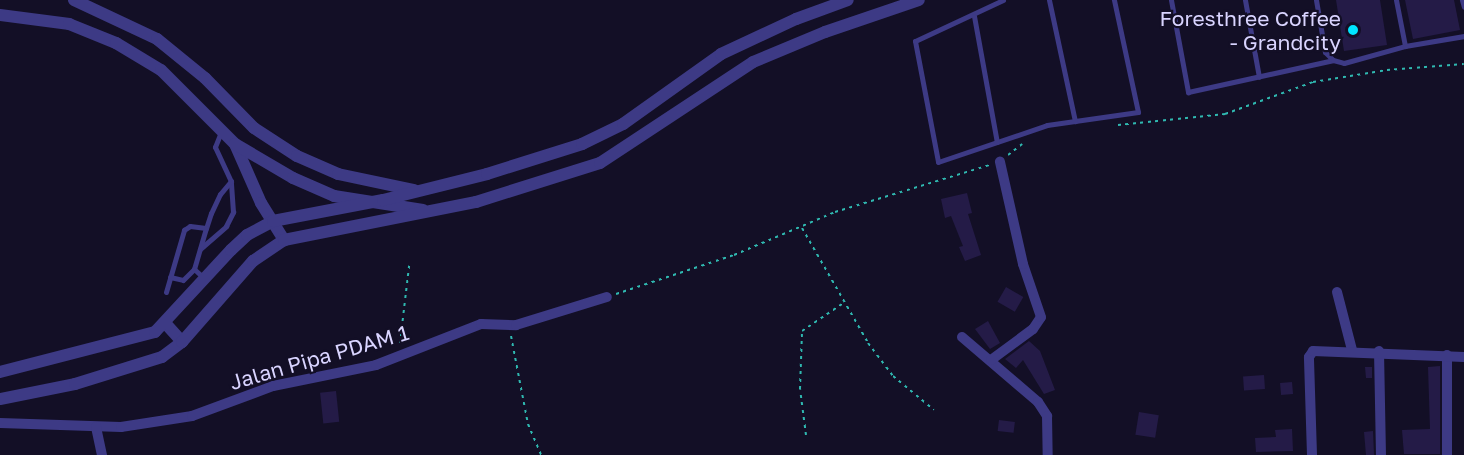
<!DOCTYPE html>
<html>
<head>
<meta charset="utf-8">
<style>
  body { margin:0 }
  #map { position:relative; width:1464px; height:455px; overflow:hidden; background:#130f26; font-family:"Golos Text",sans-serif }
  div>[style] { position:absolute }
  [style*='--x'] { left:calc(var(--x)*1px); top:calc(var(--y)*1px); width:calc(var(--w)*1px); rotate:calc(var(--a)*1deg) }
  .building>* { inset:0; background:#241b47; transform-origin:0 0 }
  .path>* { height:2px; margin-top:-1px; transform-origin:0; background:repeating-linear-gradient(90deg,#2fb8b0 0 3px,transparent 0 7.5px) }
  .service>* { height:5px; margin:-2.5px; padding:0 2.5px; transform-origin:2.5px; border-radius:2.5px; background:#3d3a85 }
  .minor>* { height:10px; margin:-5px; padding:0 5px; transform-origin:5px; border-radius:5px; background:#3d3a85 }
  .tertiary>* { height:12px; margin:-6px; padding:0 6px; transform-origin:6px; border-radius:6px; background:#3d3a85 }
  .dots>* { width:16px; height:16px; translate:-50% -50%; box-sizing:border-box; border:3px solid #130f26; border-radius:50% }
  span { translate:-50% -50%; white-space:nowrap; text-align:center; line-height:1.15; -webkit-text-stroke:4.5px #130f26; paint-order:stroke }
  .poi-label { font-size:21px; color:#d9d4ff }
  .right { translate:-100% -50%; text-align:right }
  .street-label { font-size:21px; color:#d9d4ff }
</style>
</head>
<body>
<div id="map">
  <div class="building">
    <div style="clip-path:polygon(1336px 0,1380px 0,1387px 45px,1344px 51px)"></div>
    <div style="clip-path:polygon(1405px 0,1454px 0,1460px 30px,1413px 39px)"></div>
    <div style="clip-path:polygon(967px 193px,972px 213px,968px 214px,981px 255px,965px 261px,959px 247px,963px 246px,951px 216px,945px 218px,941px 199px)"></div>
    <div style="left:1006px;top:287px;width:20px;height:17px;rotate:30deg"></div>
    <div style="clip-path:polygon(988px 321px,1000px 343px,990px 349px,975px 329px)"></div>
    <div style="clip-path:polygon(1029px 341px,1040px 351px,1055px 390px,1044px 394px,1023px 360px,1016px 368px,1005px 359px)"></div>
    <div style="clip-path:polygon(1440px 366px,1440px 454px,1404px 454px,1402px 430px,1430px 429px,1428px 367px)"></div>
    <div style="clip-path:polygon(1365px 367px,1372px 367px,1372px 378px,1366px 378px)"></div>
    <div style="left:1264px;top:375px;width:14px;height:21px;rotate:86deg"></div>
    <div style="left:1292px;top:382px;width:12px;height:12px;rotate:85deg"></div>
    <div style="left:336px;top:391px;width:31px;height:16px;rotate:84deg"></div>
    <div style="left:1139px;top:412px;width:20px;height:23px;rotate:9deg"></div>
    <div style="left:999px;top:420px;width:16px;height:11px;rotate:7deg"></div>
    <div style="clip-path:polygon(1292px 429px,1293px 451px,1256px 452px,1255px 438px,1276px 437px,1275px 430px)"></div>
    <div style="clip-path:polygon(1373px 431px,1374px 455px,1366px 455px,1364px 432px)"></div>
  </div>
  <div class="path">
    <div style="--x:1118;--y:125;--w:108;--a:-5.9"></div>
    <div style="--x:1225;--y:114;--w:94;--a:-20"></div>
    <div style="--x:1313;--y:82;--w:75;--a:-9.2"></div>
    <div style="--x:1387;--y:70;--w:77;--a:-4.5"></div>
    <div style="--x:1008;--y:155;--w:18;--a:-38"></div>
    <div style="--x:802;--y:228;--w:133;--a:60.1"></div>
    <div style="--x:868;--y:343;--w:41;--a:52.9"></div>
    <div style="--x:893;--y:376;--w:53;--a:39.7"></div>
    <div style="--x:616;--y:294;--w:124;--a:-18.3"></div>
    <div style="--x:734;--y:255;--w:110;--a:-23.1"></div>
    <div style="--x:835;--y:212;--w:162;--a:-16.9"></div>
    <div style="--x:511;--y:336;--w:90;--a:79.1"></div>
    <div style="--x:528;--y:424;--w:34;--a:67"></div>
    <div style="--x:400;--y:343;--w:78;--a:-83.3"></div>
    <div style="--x:806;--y:435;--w:46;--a:-97.4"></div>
    <div style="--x:800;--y:389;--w:58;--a:-88"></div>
    <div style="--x:802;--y:331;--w:52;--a:-34"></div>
  </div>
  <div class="service">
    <div style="--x:1003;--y:0;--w:97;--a:155"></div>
    <div style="--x:915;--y:41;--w:123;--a:79.2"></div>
    <div style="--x:938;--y:162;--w:115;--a:-18.7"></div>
    <div style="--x:1047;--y:125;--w:92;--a:-8.1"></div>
    <div style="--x:1138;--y:112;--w:115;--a:-102.1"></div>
    <div style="--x:1049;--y:0;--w:124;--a:77.9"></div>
    <div style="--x:1171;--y:0;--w:94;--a:79.5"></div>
    <div style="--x:1188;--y:92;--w:148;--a:-12.4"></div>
    <div style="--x:1245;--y:0;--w:78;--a:79.7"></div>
    <div style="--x:1316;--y:0;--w:53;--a:80.2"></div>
    <div style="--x:1325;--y:52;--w:11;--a:45"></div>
    <div style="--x:1333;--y:60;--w:11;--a:15"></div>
    <div style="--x:1344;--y:63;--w:63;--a:-15.6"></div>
    <div style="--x:1396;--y:0;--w:47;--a:78.9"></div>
    <div style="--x:1405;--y:46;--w:60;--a:-9.6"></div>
    <div style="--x:1462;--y:0;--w:7;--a:74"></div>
    <div style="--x:974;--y:16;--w:128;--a:79.7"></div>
    <div style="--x:221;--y:132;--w:16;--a:112"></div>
    <div style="--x:215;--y:147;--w:38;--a:65"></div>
    <div style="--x:200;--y:249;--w:35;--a:-41"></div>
    <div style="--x:226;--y:226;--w:16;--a:-63"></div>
    <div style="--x:233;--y:212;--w:31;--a:-94"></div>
    <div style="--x:231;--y:181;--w:17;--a:130"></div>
    <div style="--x:220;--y:194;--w:21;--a:115"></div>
    <div style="--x:211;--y:213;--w:16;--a:108"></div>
    <div style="--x:206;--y:228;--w:43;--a:106.3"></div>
    <div style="--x:194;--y:269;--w:15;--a:42"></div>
    <div style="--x:170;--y:277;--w:13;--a:13"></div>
    <div style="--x:183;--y:280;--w:16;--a:-45"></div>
    <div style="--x:166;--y:292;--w:65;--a:-73.8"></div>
    <div style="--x:184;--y:230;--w:7;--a:-34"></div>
    <div style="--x:190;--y:226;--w:16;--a:7"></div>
  </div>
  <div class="minor">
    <div style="--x:1337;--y:292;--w:60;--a:75.5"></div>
    <div style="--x:962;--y:337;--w:100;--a:40.5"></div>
    <div style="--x:1038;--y:402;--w:17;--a:57"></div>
    <div style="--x:1047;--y:416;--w:39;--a:89"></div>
    <div style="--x:1379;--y:351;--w:104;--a:88.9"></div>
    <div style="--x:1447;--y:355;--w:100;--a:90"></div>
    <div style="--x:991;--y:360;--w:52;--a:-36.4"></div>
    <div style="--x:1033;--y:329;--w:14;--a:-56"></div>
    <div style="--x:1041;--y:317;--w:56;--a:-108.8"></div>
    <div style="--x:1023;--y:264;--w:105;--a:-102.7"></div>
    <div style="--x:0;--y:423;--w:121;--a:1.9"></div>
    <div style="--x:121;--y:427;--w:72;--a:-8.8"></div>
    <div style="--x:192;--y:416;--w:86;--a:-20.3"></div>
    <div style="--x:273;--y:386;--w:105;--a:-11.5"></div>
    <div style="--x:376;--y:365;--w:113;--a:-21.3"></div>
    <div style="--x:481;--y:324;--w:35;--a:2"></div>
    <div style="--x:516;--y:325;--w:95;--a:-17.1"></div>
    <div style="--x:96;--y:427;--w:29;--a:78"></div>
    <div style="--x:1312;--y:455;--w:98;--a:-91.8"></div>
    <div style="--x:1309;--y:357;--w:7;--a:-56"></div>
    <div style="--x:1313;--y:351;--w:151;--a:2.3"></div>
  </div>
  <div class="tertiary">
    <div style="--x:74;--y:0;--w:92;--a:25.2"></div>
    <div style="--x:157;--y:39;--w:62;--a:39.1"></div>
    <div style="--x:205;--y:78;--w:70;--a:45.6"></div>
    <div style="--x:254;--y:128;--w:51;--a:33.1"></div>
    <div style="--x:297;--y:156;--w:45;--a:23.7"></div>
    <div style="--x:338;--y:174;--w:78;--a:11.9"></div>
    <div style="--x:0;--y:15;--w:70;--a:7.4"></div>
    <div style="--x:69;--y:24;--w:51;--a:22"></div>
    <div style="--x:116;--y:43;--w:52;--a:31"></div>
    <div style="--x:161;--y:70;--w:105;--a:45"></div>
    <div style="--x:235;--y:144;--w:64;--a:66.2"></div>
    <div style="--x:261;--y:203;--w:44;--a:58.1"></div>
    <div style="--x:235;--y:144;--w:67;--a:30.4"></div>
    <div style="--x:293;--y:178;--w:45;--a:23.7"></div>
    <div style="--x:334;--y:196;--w:90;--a:8.9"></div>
    <div style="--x:166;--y:324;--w:24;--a:48"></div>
    <div style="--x:0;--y:372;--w:160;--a:-14.5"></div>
    <div style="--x:155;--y:332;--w:112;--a:-47.2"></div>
    <div style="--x:231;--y:250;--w:22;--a:-43"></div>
    <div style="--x:247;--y:235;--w:30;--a:-28"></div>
    <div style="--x:273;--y:221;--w:112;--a:-10.8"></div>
    <div style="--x:383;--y:200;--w:107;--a:-14"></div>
    <div style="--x:487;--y:174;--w:100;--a:-17.5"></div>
    <div style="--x:582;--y:144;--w:46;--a:-26"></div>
    <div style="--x:623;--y:124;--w:120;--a:-35.5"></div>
    <div style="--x:721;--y:54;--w:83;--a:-25"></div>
    <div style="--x:796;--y:19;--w:55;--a:-20.1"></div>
    <div style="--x:0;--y:399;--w:76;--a:-11.3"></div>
    <div style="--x:75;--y:384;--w:91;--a:-17.2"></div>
    <div style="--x:162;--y:357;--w:25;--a:-37"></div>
    <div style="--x:182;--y:342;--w:108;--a:-48.8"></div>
    <div style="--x:253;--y:261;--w:37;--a:-34"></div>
    <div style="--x:284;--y:240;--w:196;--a:-11.2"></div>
    <div style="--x:476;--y:202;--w:130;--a:-17.5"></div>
    <div style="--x:600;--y:163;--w:183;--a:-33.4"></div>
    <div style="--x:753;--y:62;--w:78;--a:-22.6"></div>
    <div style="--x:825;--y:32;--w:99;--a:-18.8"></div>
  </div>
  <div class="dots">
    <div style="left:1353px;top:30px;background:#00e5ff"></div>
  </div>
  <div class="poi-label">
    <span class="right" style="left:1341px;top:30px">Foresthree Coffee<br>- Grandcity</span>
  </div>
  <div class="street-label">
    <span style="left:319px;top:357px;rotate:-16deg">Jalan Pipa PDAM 1</span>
  </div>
</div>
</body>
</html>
